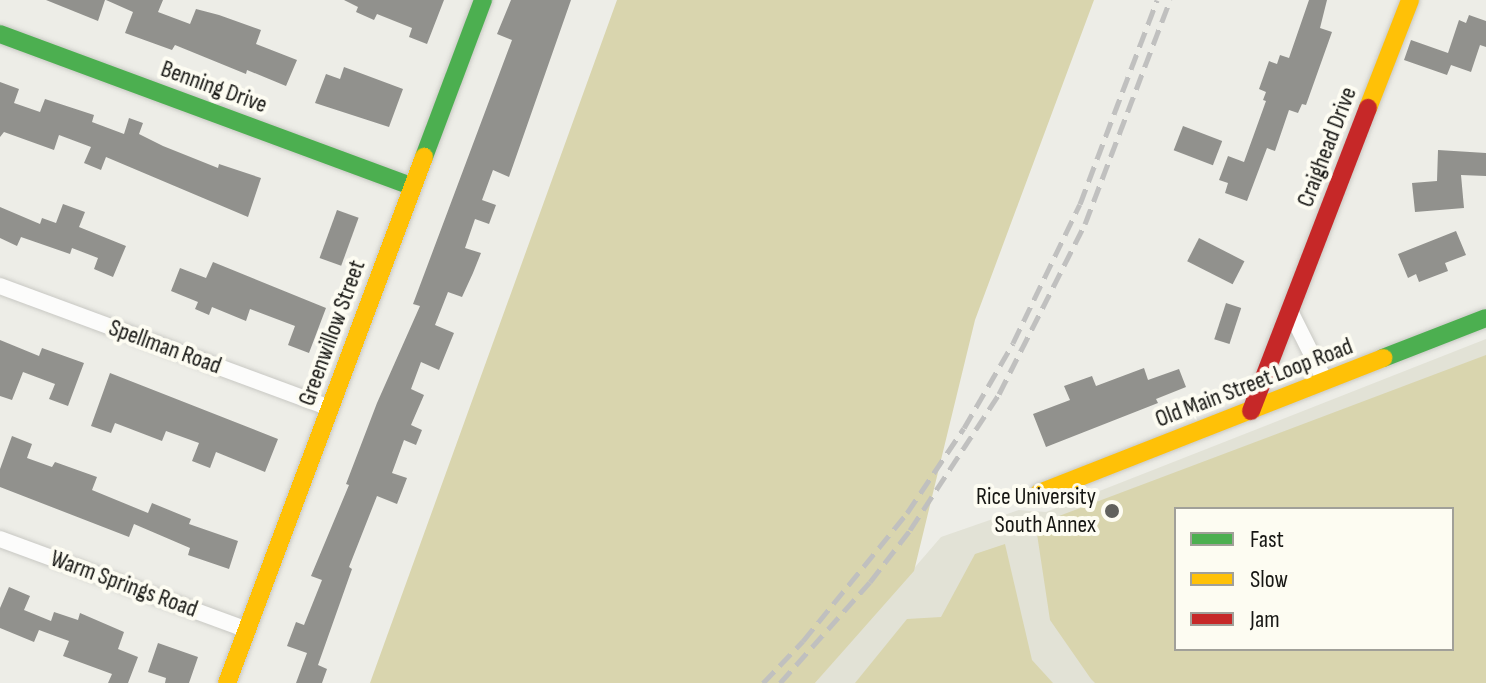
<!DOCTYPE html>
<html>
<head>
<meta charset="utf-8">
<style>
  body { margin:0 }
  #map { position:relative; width:1486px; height:683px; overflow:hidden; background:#edede7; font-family:"Sofia Sans Condensed",sans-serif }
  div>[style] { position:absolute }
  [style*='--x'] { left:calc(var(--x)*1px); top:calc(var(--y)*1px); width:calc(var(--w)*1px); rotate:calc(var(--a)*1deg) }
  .built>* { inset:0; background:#e2e2d6 }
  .green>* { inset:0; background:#d9d5ae }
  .building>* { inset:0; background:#91918d; transform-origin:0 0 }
  .roads { filter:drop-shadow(0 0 2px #c8c8c3) drop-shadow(0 0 2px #c8c8c3) }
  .street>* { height:16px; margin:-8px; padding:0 8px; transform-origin:8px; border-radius:8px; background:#fcfcfb }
  .fast>* { height:18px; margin:-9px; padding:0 9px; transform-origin:9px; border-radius:9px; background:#4caf50 }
  .slow>* { height:18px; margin:-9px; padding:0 9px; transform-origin:9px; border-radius:9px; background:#ffc107 }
  .jam>* { height:18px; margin:-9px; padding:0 9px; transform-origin:9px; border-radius:9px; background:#c62828 }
  .rail>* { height:5px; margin-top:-2.5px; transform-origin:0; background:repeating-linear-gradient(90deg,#c0c0bf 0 16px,transparent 0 24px) }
  .dots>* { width:22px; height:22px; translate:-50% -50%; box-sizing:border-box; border:4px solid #fdfcf2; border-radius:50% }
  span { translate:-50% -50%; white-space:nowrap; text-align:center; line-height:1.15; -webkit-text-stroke:8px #fdfcf2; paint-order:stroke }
  .street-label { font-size:24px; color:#161613 }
  .poi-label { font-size:24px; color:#161613 }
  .right { translate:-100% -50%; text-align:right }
  .legend { position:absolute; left:1174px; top:507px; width:280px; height:144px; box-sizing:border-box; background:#fdfcf2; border:2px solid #a1a099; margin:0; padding:10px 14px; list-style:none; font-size:24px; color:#161613 }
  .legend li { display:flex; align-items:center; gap:16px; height:40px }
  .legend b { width:40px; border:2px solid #a1a099 }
</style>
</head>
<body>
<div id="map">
  <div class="built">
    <div style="clip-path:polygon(evenodd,1486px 339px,1486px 683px,815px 683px,941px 537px,1019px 510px,1046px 512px,1486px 339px,1176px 509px,1452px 509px,1452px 649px,1176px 649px,1176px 509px)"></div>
  </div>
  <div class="green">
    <div style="clip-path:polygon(617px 0,1094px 0,975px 320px,914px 571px,815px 683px,370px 683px)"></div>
    <div style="clip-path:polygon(evenodd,1486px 355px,1486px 683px,1095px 683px,1091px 679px,1050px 620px,1037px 534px,1051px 519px,1486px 355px,1176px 509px,1452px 509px,1452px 649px,1176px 649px,1176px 509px)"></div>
    <div style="clip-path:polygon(1005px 544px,1032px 660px,1053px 683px,855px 683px,907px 619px,941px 617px,975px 554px)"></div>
  </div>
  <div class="building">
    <div style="clip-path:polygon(46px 0,105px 0,98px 21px)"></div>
    <div style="clip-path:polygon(106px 0,163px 0,158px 12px,190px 24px,196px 9px,219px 15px,261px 30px,256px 44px,297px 60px,286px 86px,247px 70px,246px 74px,175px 45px,172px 50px,125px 33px,133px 12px)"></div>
    <div style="clip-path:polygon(344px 0,444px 0,427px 44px,409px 37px,412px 28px,377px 14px,374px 20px,356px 12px,358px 7px)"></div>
    <div style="clip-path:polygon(511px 0,571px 0,509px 177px,493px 170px,482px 200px,496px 205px,489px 224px,475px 219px,465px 248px,481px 253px,473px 273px,462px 297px,448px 292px,435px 325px,454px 333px,439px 370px,421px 362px,411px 389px,424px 395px,411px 425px,422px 430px,416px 445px,404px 440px,392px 473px,407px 478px,397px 504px,377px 496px,349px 567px,352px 569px,318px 665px,327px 669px,322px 683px,296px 683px,307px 653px,287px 646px,296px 622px,304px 625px,322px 580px,311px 576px,349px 485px,346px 484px,377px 403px,420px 306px,413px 304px,512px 40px,497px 34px)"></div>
    <div style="clip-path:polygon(1309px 0,1327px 0,1320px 28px,1332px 32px,1306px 105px,1302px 104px,1298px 113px,1289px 110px,1275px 151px,1267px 148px,1247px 201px,1225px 193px,1228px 183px,1219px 180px,1228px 156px,1244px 162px,1266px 101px,1263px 100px,1266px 92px,1259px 89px,1269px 61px,1277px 64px,1280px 55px,1289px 58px)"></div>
    <div style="clip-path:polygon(1469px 15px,1486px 21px,1486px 47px,1480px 45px,1471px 72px,1451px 65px,1447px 75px,1404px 60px,1411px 40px,1448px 53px,1459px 20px,1466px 23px)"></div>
    <div style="clip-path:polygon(344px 67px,403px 89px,389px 127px,315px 103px,326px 74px,340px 79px)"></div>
    <div style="clip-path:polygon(0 82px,19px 89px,14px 103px,40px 112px,45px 99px,94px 115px,92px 122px,124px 134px,129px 118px,143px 123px,139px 134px,163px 146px,218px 168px,219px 164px,261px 178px,248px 217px,106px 157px,101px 170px,84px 163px,91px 147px,59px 135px,54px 150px,4px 132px,0 137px)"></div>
    <div style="left:1183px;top:126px;width:42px;height:26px;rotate:21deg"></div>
    <div style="clip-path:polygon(1438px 150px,1486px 153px,1486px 176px,1461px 175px,1464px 208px,1415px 212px,1412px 183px,1437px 181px)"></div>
    <div style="clip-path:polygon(63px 204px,85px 212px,79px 227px,126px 246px,113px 277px,94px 269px,98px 258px,72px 248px,70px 254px,21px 237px,17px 246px,0 238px,0 207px,40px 224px,42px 218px,56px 223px)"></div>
    <div style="left:337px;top:210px;width:23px;height:51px;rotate:20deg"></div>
    <div style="clip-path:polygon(1456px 231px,1466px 255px,1445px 263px,1448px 271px,1419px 282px,1416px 274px,1408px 278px,1398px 254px)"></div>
    <div style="left:1199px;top:238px;width:51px;height:26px;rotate:27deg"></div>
    <div style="clip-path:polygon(213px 262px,326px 308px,309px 353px,288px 345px,295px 326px,250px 309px,246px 321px,212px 307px,209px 315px,195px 309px,198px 302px,171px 291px,180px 268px,206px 278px)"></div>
    <div style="left:1226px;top:303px;width:16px;height:38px;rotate:18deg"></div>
    <div style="clip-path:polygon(0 340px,39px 356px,42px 348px,84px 363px,68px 406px,49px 399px,55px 384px,23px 372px,12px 400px,0 396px)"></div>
    <div style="clip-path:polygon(1144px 368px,1148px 380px,1179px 369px,1186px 387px,1156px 399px,1158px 403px,1046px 447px,1033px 414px,1070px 400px,1064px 386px,1092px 376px,1096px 386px)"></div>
    <div style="clip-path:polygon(110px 373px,278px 439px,265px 472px,216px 452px,210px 468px,192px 461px,199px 443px,166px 431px,162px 441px,115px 423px,111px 433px,91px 426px)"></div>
    <div style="clip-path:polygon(12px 436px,32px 444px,27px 458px,52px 467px,55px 462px,97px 477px,92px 490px,148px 513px,152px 503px,191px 519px,189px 524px,238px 541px,229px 569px,188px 555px,190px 548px,134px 524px,129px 537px,0 487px,0 469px)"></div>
    <div style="clip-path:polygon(9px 587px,30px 596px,24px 610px,51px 621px,54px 612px,78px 620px,80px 613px,124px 632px,118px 649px,138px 657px,128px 683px,108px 683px,112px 674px,63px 656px,69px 641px,39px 630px,34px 642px,0 628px,0 608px)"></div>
    <div style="clip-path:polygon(158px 643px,198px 657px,189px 683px,165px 683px,166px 678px,148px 672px)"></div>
  </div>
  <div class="roads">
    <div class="street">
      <div style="--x:0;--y:286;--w:351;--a:20.3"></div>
      <div style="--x:1290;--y:311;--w:78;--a:63.4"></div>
      <div style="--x:0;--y:539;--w:263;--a:20.2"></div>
    </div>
    <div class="fast">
      <div style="--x:0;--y:34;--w:439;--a:20.3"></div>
      <div style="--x:424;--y:157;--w:168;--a:-69.4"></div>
      <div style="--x:1383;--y:358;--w:110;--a:-21.2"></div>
    </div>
    <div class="slow">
      <div style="--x:1368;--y:108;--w:116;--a:-68.7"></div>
      <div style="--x:1039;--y:493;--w:370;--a:-21.4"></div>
      <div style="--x:227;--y:683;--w:562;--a:-69.47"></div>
    </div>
    <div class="jam">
      <div style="--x:1251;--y:411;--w:325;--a:-68.9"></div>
    </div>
  </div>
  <div class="rail">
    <div style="--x:763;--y:683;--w:58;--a:-46.4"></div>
    <div style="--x:803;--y:641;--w:165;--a:-50.9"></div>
    <div style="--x:907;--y:513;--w:102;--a:-56.2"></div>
    <div style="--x:964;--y:428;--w:98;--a:-60"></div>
    <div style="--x:1013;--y:343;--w:154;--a:-64.3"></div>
    <div style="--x:1080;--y:204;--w:218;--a:-69.3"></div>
    <div style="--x:780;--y:683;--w:135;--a:-48.3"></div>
    <div style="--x:870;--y:582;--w:66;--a:-52.4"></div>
    <div style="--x:910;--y:530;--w:163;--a:-56.8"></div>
    <div style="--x:999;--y:394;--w:191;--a:-63.2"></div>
    <div style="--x:1085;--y:224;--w:240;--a:-69.2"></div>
  </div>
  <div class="dots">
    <div style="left:1112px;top:511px;background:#61615d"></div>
  </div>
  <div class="street-label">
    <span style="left:214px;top:87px;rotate:20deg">Benning Drive</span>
    <span style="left:1327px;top:147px;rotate:-69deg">Craighead Drive</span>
    <span style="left:332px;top:333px;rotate:-70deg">Greenwillow Street</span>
    <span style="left:165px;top:347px;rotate:20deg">Spellman Road</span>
    <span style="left:1254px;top:383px;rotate:-21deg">Old Main Street Loop Road</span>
    <span style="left:124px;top:584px;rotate:20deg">Warm Springs Road</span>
  </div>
  <div class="poi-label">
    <span class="right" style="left:1096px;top:511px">Rice University<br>South Annex</span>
  </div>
  <ul class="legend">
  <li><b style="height:10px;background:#4caf50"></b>Fast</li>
  <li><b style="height:10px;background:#ffc107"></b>Slow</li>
  <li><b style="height:10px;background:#c62828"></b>Jam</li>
  </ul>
</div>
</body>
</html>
